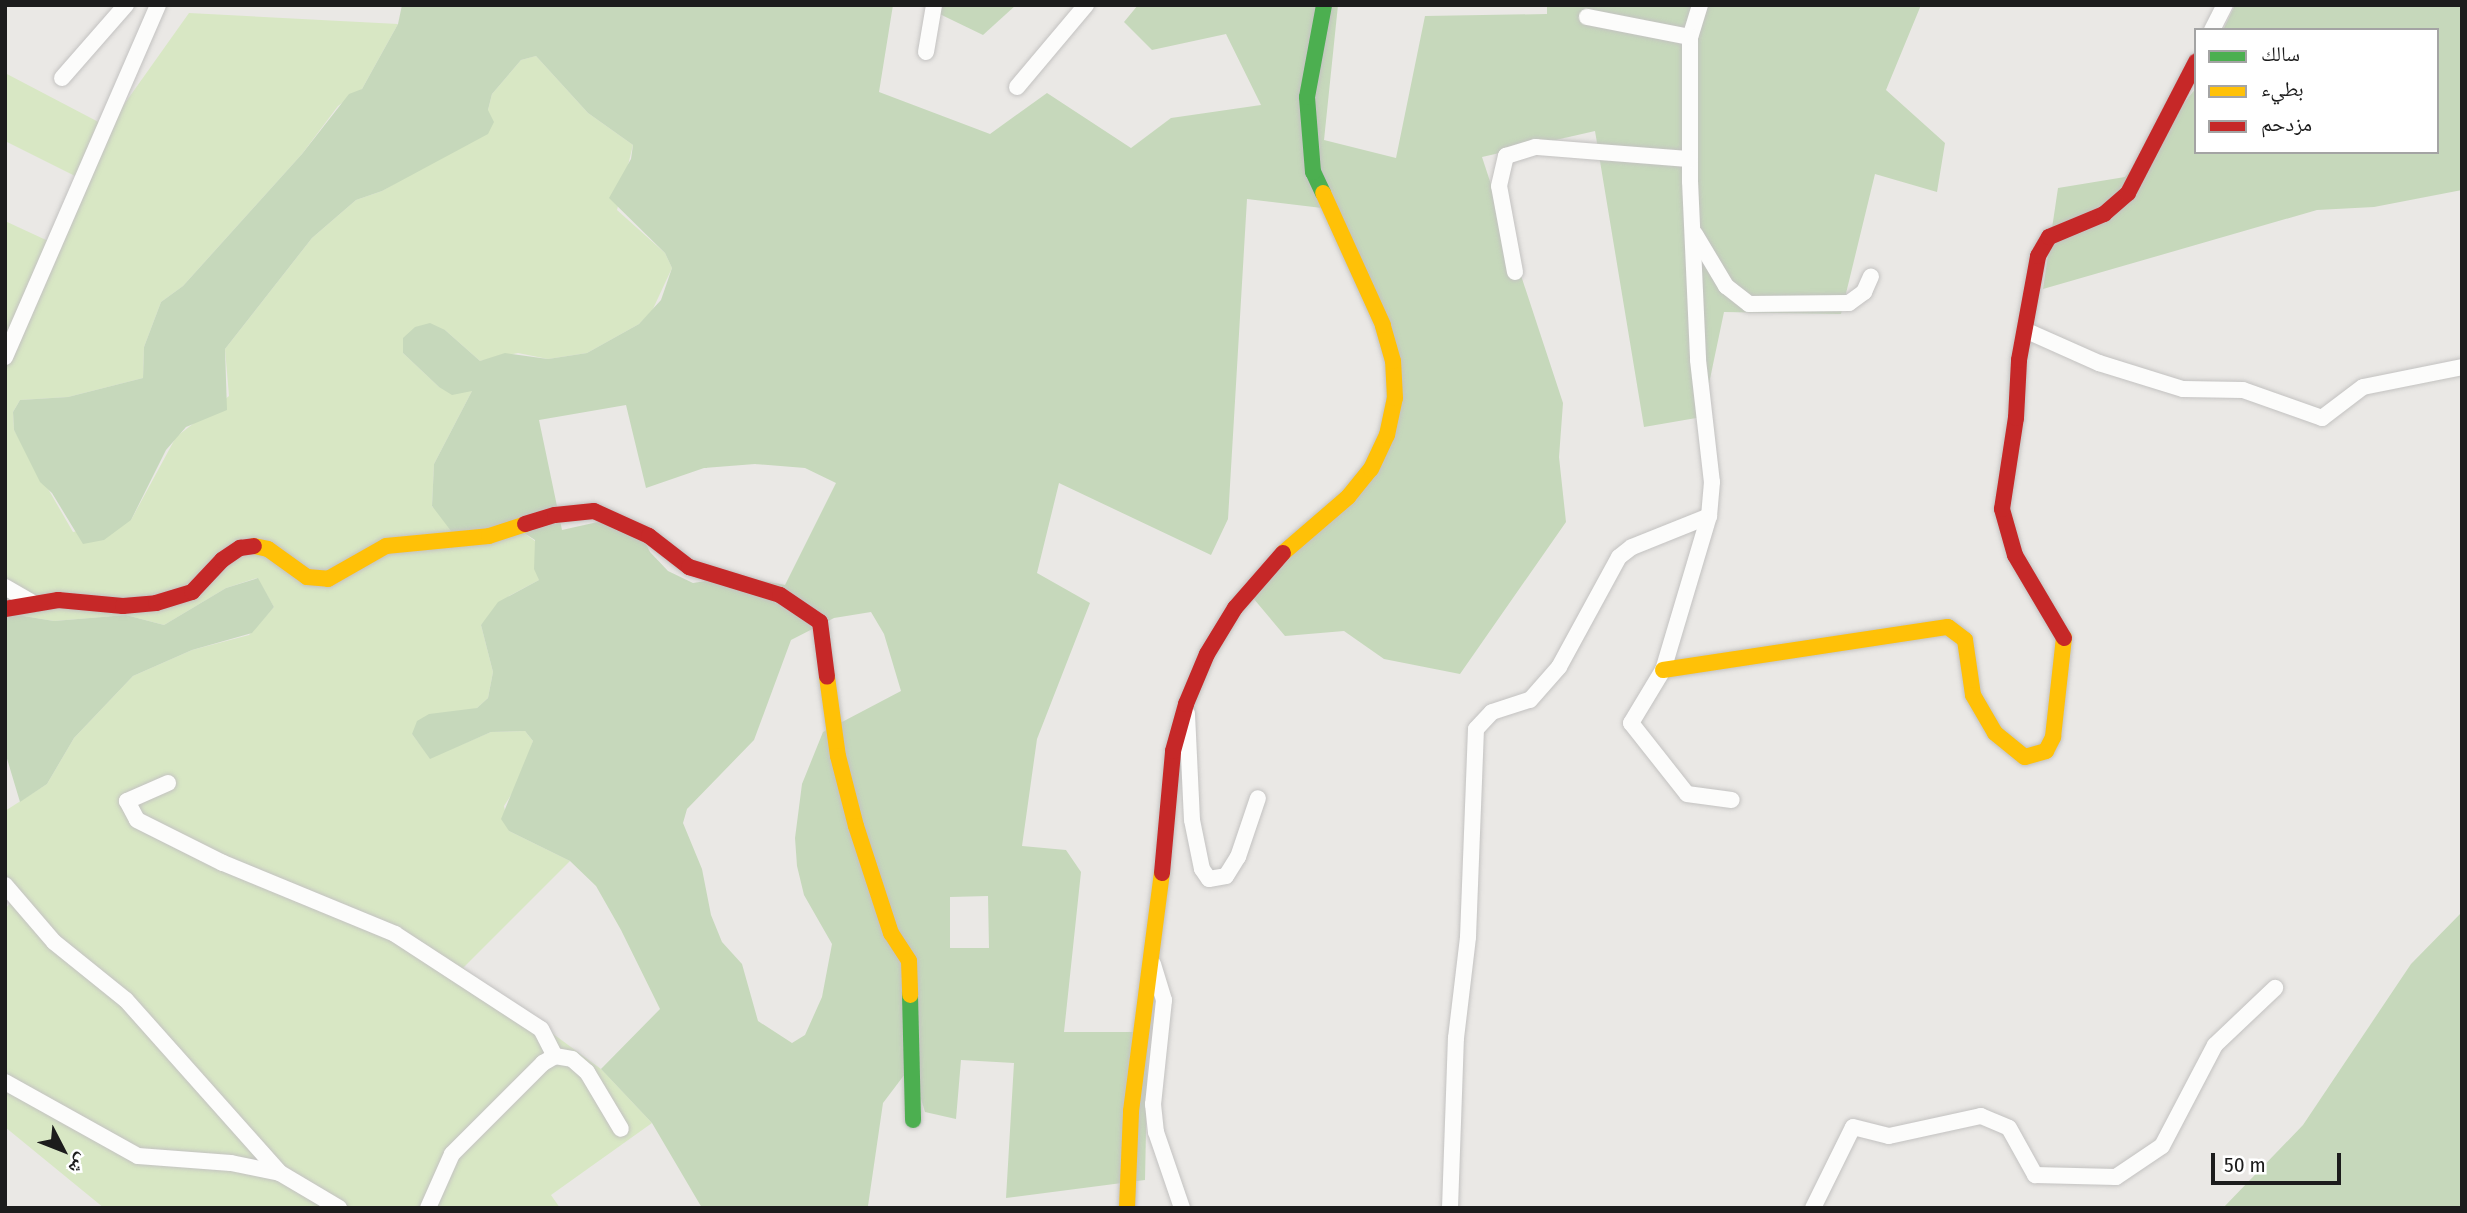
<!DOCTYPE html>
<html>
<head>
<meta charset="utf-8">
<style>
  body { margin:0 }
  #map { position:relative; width:2467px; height:1213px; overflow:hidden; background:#eae8e5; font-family:"Fira Sans Condensed","Noto Naskh Arabic",sans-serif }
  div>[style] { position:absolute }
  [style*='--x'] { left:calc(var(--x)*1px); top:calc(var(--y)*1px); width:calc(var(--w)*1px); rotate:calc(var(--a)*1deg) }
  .grass>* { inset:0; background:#d8e7c4 }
  .forest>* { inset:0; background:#c6d8bb }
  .roads { filter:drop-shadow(0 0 2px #c3c2c1) drop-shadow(0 0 2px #c3c2c1) }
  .street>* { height:16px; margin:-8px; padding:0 8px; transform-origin:8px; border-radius:8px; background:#fcfcfb }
  .fast>* { height:16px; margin:-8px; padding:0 8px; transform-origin:8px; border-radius:8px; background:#4caf50 }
  .slow>* { height:16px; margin:-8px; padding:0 8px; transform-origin:8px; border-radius:8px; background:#ffc107 }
  .jam>* { height:16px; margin:-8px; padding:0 8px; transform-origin:8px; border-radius:8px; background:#c62828 }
  span { translate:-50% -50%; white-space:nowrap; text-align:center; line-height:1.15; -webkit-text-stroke:7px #fff; paint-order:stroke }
  .frame { position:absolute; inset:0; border:7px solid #1c1c1c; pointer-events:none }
  .legend { position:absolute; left:2194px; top:28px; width:245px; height:126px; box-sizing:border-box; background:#fff; border:2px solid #a4a4a4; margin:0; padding:9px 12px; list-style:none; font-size:21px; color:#1c1c1c }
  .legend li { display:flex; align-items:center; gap:14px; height:35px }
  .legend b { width:35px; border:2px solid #a4a4a4 }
  .north { position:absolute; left:28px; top:1115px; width:70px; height:70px; -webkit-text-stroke:5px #fff; paint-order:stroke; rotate:132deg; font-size:19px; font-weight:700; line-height:28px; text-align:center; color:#1c1c1c }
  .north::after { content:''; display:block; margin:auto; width:24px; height:32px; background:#1c1c1c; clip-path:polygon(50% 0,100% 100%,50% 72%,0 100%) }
  .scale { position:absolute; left:2211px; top:1153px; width:130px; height:32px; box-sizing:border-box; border:4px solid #1c1c1c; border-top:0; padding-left:9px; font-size:21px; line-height:24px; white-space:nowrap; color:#1c1c1c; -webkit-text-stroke:5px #fff; paint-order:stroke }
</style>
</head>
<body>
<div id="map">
  <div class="grass">
    <div style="clip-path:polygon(189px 13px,398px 24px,362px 89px,338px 106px,302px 154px,183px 286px,161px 302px,144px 347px,143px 378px,68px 397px,20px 400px,13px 412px,14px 430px,73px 532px,131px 520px,176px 437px,229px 396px,225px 349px,312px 238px,356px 200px,382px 191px,437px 159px,488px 110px,492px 94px,521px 60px,536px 56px,588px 113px,633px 145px,617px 210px,665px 253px,672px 268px,652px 311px,639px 324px,587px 353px,548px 359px,518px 353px,480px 361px,445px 330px,403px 353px,439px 387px,472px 391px,434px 464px,432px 507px,521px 531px,535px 541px,539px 580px,509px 596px,481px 625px,493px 672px,488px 698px,477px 708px,412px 734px,430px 758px,491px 732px,525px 731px,533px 741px,520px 781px,504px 806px,509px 831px,570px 861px,463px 968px,601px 1069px,652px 1123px,551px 1195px,560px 1208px,104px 1208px,5px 1127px,5px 909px,13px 900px,5px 888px,5px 811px,47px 784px,74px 738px,133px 676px,192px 650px,249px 635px,274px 607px,257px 578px,226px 588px,164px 625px,126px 615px,54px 621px,5px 613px,5px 221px,59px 246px,85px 181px,5px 141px,5px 73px,108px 127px)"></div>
  </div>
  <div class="forest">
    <div style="clip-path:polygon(evenodd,402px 5px,893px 5px,879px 92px,990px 134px,1047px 93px,1131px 148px,1171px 118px,1261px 105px,1226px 34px,1152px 50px,1124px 22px,1138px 5px,1338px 5px,1324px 140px,1396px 158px,1425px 16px,1547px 14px,1547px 5px,1921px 5px,1886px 90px,1945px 143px,1937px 192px,1875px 174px,1841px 314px,1724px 312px,1702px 417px,1644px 427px,1595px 131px,1482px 157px,1563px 403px,1559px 457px,1566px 522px,1460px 674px,1384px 659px,1344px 631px,1285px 636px,1248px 592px,1380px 461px,1392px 339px,1322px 208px,1247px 199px,1228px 519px,1211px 555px,1059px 483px,1037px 573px,1090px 603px,1037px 739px,1022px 846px,1066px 850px,1081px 872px,1064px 1032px,1148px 1032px,1145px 1180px,1006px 1198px,1014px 1063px,961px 1060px,956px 1119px,925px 1112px,911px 1066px,883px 1103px,868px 1206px,877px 1208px,702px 1208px,652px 1123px,601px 1069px,660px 1009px,621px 930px,596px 886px,570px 861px,509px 831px,501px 819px,533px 741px,525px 731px,491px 732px,430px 759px,412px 734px,417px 721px,429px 714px,477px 708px,488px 698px,493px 672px,481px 625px,498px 602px,539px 580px,534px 569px,535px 540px,521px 531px,451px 531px,432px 506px,434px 464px,472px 391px,452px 395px,439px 387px,403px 353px,403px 338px,415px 327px,430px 323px,445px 330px,480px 361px,505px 353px,548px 359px,587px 353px,639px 324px,661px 300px,672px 268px,665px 253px,609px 198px,631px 159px,633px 145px,588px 113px,536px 56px,521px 60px,492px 94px,488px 110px,494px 122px,488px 134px,382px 191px,356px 200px,312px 238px,225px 349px,227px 410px,186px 427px,166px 450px,131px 520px,104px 540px,83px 544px,52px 493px,40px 482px,14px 430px,13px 412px,20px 400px,68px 397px,143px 378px,144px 347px,161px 302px,183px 286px,302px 154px,349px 94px,362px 89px,398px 24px,402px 5px,626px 405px,646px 488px,704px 468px,755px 464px,805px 468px,836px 483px,785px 585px,737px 576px,693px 583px,668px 571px,650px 552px,639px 530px,602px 521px,562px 530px,539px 420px,626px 405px,402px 5px,871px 612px,884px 634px,901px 691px,823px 732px,802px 784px,795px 838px,797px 866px,804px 895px,832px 944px,822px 997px,805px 1035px,792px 1043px,758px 1021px,742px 964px,722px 942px,711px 915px,702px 869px,683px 823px,687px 809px,754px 740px,791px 640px,834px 618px,871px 612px,402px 5px,988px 896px,989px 948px,950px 948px,950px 897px,988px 896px)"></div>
    <div style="clip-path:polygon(921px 5px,1016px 5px,983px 35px)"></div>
    <div style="clip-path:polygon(2235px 5px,2462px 5px,2462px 190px,2374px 207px,2317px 210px,2043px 289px,2058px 188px,2125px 177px,2196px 88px,2196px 152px,2437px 152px,2437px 30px,2223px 30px)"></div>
    <div style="clip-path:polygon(258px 578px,274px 607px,252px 633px,192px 650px,133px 676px,74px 738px,47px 784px,20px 802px,5px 752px,5px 613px,54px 621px,126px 615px,164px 625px,226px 588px)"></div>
    <div style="clip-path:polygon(2462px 912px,2462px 1208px,2223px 1208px,2303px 1125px,2411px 964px)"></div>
  </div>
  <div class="roads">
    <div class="street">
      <div style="--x:1700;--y:5;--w:34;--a:107"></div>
      <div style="--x:1690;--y:37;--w:144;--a:90"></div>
      <div style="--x:1690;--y:181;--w:179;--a:87.4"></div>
      <div style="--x:1698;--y:360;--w:123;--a:83.5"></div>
      <div style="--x:1712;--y:482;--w:34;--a:95"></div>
      <div style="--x:1709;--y:516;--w:161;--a:106.6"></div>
      <div style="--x:1663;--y:670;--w:62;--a:121.1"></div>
      <div style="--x:1631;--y:723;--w:90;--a:51.7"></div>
      <div style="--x:1687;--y:794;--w:45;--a:7.6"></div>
      <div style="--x:1587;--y:17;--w:105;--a:11"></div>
      <div style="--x:2212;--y:30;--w:28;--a:-63"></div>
      <div style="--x:926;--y:52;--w:48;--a:-80.3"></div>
      <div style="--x:62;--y:78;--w:97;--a:-48.8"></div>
      <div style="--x:1017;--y:87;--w:107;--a:-49.9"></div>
      <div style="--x:1695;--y:234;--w:61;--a:59.2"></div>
      <div style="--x:1726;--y:286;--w:29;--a:38"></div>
      <div style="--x:1749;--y:304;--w:100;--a:-0.6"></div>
      <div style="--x:1849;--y:303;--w:19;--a:-36"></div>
      <div style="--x:1864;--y:292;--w:17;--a:-66"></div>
      <div style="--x:1515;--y:272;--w:87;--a:-100.5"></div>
      <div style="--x:1499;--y:186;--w:31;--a:-77"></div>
      <div style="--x:1506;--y:156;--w:31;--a:-17"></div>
      <div style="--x:1536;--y:147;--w:154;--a:4.5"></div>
      <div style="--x:2027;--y:331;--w:79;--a:24"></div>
      <div style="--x:2099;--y:363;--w:88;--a:17.2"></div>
      <div style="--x:2183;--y:389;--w:60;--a:1"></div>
      <div style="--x:2243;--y:390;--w:84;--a:19.5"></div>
      <div style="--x:2322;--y:418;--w:51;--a:-37.1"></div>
      <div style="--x:2363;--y:387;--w:101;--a:-11.4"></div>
      <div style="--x:5;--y:357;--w:384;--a:-66.5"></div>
      <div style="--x:5;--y:587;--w:34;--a:30"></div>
      <div style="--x:1187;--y:714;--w:106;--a:87.3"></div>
      <div style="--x:1192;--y:820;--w:50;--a:78.5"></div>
      <div style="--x:1202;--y:869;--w:12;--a:55"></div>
      <div style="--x:1209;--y:879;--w:17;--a:-10"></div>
      <div style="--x:1226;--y:876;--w:22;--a:-58"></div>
      <div style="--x:1238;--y:857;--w:62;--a:-71.3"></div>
      <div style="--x:168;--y:783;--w:45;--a:156.3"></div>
      <div style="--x:127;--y:801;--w:21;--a:62"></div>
      <div style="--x:137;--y:820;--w:96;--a:26.6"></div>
      <div style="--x:223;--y:863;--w:186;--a:22.4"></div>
      <div style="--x:395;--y:934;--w:174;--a:33.1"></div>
      <div style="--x:541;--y:1029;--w:30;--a:63"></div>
      <div style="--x:5;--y:885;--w:75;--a:49.3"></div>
      <div style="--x:54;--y:942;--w:92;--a:38.9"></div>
      <div style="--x:126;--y:1000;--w:232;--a:48.3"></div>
      <div style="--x:1153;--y:964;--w:38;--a:73"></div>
      <div style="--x:1164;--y:1000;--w:105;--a:96"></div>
      <div style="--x:1153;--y:1104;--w:28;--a:84"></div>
      <div style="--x:1156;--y:1132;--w:80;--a:71.1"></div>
      <div style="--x:5;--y:1082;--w:152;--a:29.1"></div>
      <div style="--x:138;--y:1156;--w:93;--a:4.3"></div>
      <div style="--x:231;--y:1163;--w:50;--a:11.5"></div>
      <div style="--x:280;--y:1173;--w:69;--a:30.7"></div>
      <div style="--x:428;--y:1208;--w:59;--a:-66"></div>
      <div style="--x:452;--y:1154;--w:129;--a:-45"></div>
      <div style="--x:543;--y:1063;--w:14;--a:-30"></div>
      <div style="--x:555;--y:1056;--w:17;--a:10"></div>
      <div style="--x:572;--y:1059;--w:20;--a:41"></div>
      <div style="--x:587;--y:1072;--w:66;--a:59.2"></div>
      <div style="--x:1450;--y:1208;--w:170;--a:-88"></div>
      <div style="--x:1456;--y:1038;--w:102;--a:-83.2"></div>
      <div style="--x:1468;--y:937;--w:208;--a:-87.8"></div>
      <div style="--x:1476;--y:729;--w:23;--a:-47"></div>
      <div style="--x:1492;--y:712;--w:40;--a:-18"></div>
      <div style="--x:1530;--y:700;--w:44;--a:-48.7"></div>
      <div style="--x:1559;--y:667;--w:125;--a:-61.4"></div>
      <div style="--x:1619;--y:557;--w:16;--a:-38"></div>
      <div style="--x:1632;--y:547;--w:83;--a:-21.9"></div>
      <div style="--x:1813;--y:1208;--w:90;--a:-63.7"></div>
      <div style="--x:1853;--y:1127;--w:37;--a:14"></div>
      <div style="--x:1889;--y:1136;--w:94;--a:-12.3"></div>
      <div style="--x:1981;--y:1116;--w:30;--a:23"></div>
      <div style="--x:2009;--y:1128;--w:54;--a:61"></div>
      <div style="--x:2035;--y:1175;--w:81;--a:1.4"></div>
      <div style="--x:2116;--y:1177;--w:55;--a:-34"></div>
      <div style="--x:2162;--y:1146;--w:114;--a:-62.3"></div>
      <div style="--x:2215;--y:1045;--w:83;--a:-43.5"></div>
    </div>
    <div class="fast">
      <div style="--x:1323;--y:193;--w:23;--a:-115"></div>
      <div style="--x:1313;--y:172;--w:75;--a:-94.6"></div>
      <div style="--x:1307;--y:97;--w:94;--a:-79.5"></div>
      <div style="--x:910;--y:995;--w:125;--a:88.6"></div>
    </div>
    <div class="slow">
      <div style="--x:254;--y:546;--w:14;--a:12"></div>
      <div style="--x:268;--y:549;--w:48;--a:35.7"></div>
      <div style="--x:307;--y:577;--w:21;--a:5"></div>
      <div style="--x:328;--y:579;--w:67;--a:-29.6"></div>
      <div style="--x:386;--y:546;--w:103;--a:-5.5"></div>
      <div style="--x:489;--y:536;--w:38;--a:-18"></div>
      <div style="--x:1283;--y:553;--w:86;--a:-40.7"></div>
      <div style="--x:1348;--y:497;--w:36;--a:-51"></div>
      <div style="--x:1371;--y:469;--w:38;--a:-65"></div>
      <div style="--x:1387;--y:435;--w:38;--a:-78"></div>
      <div style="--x:1395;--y:398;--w:37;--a:-93"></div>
      <div style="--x:1393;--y:361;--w:37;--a:-106"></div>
      <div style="--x:1383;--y:325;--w:145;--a:-114.4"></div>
      <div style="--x:1663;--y:670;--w:288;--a:-8.6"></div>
      <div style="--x:1948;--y:627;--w:21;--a:37"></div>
      <div style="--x:1965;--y:640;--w:56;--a:81.7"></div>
      <div style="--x:1973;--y:695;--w:44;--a:59.9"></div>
      <div style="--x:1995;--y:733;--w:38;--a:39"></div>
      <div style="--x:2025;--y:757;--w:22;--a:-16"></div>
      <div style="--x:2046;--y:751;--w:16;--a:-63"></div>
      <div style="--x:2053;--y:737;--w:100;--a:-83.7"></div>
      <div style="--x:827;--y:677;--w:80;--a:82.1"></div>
      <div style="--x:838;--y:756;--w:72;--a:75.6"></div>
      <div style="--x:856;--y:826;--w:113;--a:71.9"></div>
      <div style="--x:891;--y:933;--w:33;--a:57"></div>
      <div style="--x:909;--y:961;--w:34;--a:88"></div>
      <div style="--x:1127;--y:1208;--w:97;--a:-87.6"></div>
      <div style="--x:1131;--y:1111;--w:240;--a:-82.6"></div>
    </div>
    <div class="jam">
      <div style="--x:525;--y:524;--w:31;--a:-17"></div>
      <div style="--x:555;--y:515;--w:39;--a:-6"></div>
      <div style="--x:594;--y:511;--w:60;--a:24.4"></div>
      <div style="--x:649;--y:536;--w:51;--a:37.8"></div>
      <div style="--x:689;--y:567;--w:95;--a:17.1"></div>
      <div style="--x:780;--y:595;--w:48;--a:34"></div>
      <div style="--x:820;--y:622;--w:55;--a:82.7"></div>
      <div style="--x:5;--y:609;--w:54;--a:-9.6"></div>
      <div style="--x:58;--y:600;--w:65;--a:5.3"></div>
      <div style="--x:123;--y:606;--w:33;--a:-5"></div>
      <div style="--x:156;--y:603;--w:38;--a:-17"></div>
      <div style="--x:192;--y:592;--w:44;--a:-46.8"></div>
      <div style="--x:222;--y:560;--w:22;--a:-34"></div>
      <div style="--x:240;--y:548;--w:14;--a:-8"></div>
      <div style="--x:2064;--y:638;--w:96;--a:-120.6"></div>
      <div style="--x:2015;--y:555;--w:48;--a:-105.8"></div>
      <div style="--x:2002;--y:509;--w:92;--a:-81.3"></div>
      <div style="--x:2016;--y:418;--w:58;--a:-87"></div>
      <div style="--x:2019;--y:360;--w:106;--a:-79.6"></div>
      <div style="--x:2038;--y:256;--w:22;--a:-60"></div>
      <div style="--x:2049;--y:237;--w:60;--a:-22.7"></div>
      <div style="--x:2104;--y:214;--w:32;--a:-41"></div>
      <div style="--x:2128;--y:193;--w:148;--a:-62.6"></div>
      <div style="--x:1162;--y:873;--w:122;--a:-84.8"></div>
      <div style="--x:1173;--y:751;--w:49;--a:-74.5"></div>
      <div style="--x:1186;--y:704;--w:54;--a:-67.2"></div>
      <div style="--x:1207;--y:654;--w:54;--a:-58.7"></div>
      <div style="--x:1235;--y:608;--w:73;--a:-48.9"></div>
    </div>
  </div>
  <div class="frame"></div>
  <ul class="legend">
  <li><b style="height:9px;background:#4caf50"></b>سالك</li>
  <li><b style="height:9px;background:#ffc107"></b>بطيء</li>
  <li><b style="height:9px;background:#c62828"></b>مزدحم</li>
  </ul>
  <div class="north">ش</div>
  <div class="scale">50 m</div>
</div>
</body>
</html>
